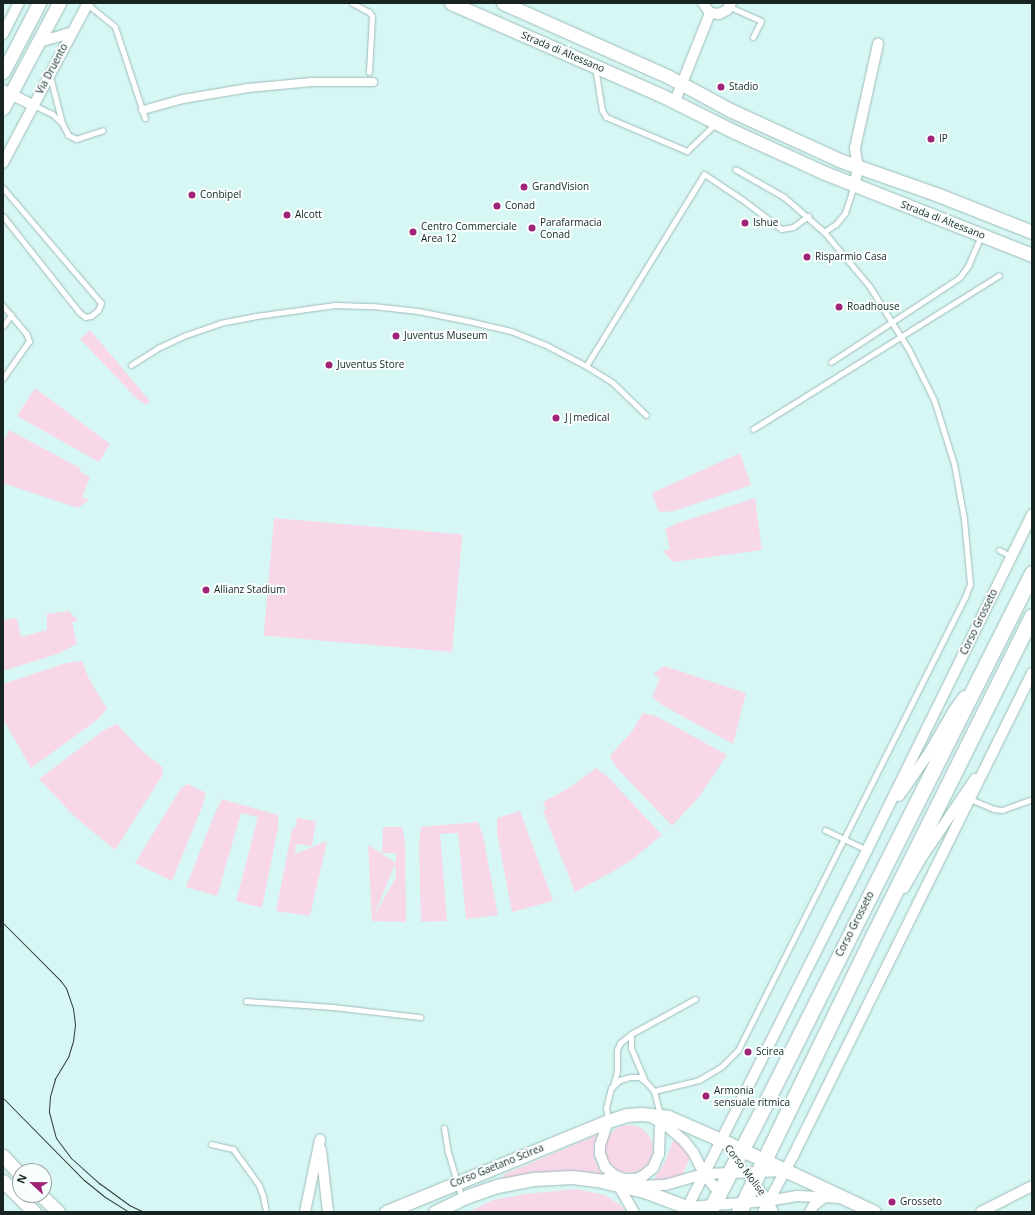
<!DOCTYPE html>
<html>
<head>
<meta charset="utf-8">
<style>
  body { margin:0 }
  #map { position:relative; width:1035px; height:1215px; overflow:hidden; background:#d7f7f4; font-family:"Open Sans",sans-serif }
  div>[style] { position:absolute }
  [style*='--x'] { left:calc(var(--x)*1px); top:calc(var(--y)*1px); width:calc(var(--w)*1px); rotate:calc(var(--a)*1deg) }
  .green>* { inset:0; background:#f8d7e9; transform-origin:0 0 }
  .round { border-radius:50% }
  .roads { filter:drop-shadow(0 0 1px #9ebcb9) drop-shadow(0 0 1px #9ebcb9) }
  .service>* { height:5px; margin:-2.5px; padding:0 2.5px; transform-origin:2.5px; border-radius:2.5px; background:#fff }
  .pedestrian>* { height:8px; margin:-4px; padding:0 4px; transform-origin:4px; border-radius:4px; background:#fff }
  .minor>* { height:10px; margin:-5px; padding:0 5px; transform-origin:5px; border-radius:5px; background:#fff }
  .tertiary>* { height:13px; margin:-6.5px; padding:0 6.5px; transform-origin:6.5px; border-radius:6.5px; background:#fff }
  .secondary>* { height:15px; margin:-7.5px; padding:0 7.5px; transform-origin:7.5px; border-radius:7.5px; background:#fff }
  .tram>* { height:1px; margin:-0.5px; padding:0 0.5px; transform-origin:0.5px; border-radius:0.5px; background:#303e3c }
  .dots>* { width:11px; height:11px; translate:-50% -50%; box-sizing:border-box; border:2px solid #f8fefe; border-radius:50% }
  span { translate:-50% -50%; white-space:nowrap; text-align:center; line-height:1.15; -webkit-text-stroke:4px #f8fefe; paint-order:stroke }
  .street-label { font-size:10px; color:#182422 }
  .poi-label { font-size:10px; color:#182422 }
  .left { translate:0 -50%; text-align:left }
  .frame { position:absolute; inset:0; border:4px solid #182422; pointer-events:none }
  .north { position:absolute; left:12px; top:1163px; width:40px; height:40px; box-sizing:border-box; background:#f8fefe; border:1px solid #9ea7a6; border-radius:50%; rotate:292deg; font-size:11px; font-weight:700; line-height:16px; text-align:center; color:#182422 }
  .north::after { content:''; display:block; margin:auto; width:14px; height:18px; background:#a02377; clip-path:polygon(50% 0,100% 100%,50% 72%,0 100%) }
</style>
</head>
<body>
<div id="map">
  <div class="green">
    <div style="clip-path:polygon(90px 330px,150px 401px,146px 405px,136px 398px,80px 339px)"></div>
    <div style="clip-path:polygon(35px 388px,110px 444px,99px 462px,17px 416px)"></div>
    <div style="clip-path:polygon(9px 430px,78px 467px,82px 473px,90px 477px,82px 497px,89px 500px,78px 508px,3px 483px,3px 443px)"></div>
    <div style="clip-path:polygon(740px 453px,751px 485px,674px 511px,659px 512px,652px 493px)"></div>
    <div style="clip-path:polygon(755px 498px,762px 550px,673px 562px,663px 551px,670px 549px,665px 529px,678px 523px)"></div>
    <div style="left:274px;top:518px;width:189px;height:118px;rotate:5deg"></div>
    <div style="clip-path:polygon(69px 611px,78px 621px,72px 622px,77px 644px,57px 654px,3px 671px,3px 620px,17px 618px,21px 637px,47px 630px,47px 614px)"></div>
    <div style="clip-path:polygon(82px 661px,89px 679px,107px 709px,97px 720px,31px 768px,3px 719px,3px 684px,66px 663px)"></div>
    <div style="clip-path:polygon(664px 666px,746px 693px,733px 744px,662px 705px,652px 697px,660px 678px,653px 674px)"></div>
    <div style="clip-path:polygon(643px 713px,656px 716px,727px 755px,699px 797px,672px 826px,616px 767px,610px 756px,633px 730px)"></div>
    <div style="clip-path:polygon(117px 724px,140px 749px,163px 768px,162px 776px,115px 850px,75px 817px,39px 779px,104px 730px)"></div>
    <div style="clip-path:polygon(596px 768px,607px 776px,662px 835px,634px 858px,614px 871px,575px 892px,543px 811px,546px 809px,543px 802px,569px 788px)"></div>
    <div style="clip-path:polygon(187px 784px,206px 793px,202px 807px,172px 881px,135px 863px,181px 788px)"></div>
    <div style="clip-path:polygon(222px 799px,278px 815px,278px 828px,262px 908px,236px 901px,258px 817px,241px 813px,217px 896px,186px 887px,215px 813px)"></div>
    <div style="clip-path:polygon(520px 811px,553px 901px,512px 912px,497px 833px,497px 818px)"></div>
    <div style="clip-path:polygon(297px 818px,316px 821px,312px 846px,296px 844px,295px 854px,327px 841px,310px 916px,276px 911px,292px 830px,296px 826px)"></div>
    <div style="clip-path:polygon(478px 822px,483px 836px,498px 915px,466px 919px,458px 833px,440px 834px,447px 921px,421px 922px,419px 843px,421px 827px)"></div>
    <div style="clip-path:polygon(evenodd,383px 827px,402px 827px,405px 843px,406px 922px,372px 921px,368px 845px,396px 863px,396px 853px,382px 853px,383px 827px,395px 864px,396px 877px,374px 916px,395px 864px)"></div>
    <div class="round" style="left:605px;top:1125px;width:48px;height:48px"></div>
    <div style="clip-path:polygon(597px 1135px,594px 1146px,594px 1155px,596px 1164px,603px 1175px,568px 1172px,537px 1172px,503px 1179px,503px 1175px)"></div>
    <div style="clip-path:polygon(674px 1138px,687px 1151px,690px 1157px,682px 1176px,653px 1181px,666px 1160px)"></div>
    <div style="clip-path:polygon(576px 1189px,605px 1195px,623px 1207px,624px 1212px,468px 1212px,493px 1200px,525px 1194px)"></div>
  </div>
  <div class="roads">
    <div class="service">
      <div style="--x:352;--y:3;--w:19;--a:28"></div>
      <div style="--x:369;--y:12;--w:5;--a:53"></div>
      <div style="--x:372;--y:16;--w:56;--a:93.1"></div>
      <div style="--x:87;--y:4;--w:36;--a:39"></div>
      <div style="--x:115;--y:27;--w:96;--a:71.8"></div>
      <div style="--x:730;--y:7;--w:34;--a:24"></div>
      <div style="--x:761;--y:21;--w:18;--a:117"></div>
      <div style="--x:595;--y:67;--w:44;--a:80.8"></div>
      <div style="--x:602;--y:110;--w:8;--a:60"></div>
      <div style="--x:606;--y:117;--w:88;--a:22.8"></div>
      <div style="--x:687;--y:151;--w:39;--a:-44"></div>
      <div style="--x:50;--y:76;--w:49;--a:75.7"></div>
      <div style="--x:62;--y:123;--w:13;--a:63"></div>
      <div style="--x:68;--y:135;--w:9;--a:27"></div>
      <div style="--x:76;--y:139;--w:28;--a:-18"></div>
      <div style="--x:33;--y:105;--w:21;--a:25"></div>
      <div style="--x:52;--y:114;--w:12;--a:42"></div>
      <div style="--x:3;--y:188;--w:151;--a:49.6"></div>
      <div style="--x:101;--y:303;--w:8;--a:113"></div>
      <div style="--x:98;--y:310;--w:9;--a:139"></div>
      <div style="--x:91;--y:316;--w:6;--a:171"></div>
      <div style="--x:85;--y:317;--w:8;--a:-140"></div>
      <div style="--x:79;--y:312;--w:122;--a:-128.4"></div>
      <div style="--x:824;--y:232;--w:14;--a:-34"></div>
      <div style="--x:836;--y:224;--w:14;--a:-51"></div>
      <div style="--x:845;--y:213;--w:28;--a:-72"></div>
      <div style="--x:3;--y:306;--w:35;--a:50"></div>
      <div style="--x:26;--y:333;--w:9;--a:69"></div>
      <div style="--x:29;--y:341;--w:45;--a:125.1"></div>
      <div style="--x:3;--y:326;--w:14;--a:-54"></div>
      <div style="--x:831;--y:362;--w:153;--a:-33.3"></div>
      <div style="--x:959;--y:278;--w:15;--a:-53"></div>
      <div style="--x:968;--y:266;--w:34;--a:-67"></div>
      <div style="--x:131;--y:365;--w:34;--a:-32"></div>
      <div style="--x:160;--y:347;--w:29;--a:-25"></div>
      <div style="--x:186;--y:335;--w:36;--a:-19"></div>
      <div style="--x:220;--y:323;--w:37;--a:-11"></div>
      <div style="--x:256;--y:316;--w:80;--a:-7.9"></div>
      <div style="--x:335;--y:305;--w:38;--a:2"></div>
      <div style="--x:373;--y:306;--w:45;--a:6.3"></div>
      <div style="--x:418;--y:311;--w:51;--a:11.3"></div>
      <div style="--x:468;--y:321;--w:44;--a:13.1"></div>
      <div style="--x:511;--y:331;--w:35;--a:22"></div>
      <div style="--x:544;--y:344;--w:47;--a:27.6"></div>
      <div style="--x:586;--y:366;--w:32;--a:32"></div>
      <div style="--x:613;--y:383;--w:46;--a:44.1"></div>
      <div style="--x:586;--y:366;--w:225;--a:-58.4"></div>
      <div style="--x:704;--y:174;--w:47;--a:33.7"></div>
      <div style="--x:743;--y:200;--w:48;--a:37.3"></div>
      <div style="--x:781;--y:229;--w:12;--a:-9"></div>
      <div style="--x:793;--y:227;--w:19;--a:-36"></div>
      <div style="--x:753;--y:429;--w:290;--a:-32"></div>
      <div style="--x:999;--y:550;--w:13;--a:27"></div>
      <div style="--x:970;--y:799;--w:26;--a:23"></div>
      <div style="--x:994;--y:809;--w:8;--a:7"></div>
      <div style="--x:1002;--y:810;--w:32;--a:-20"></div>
      <div style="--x:825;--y:830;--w:47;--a:25.5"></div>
      <div style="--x:246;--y:1001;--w:87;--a:3.9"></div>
      <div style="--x:333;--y:1007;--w:88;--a:6.6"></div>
      <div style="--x:631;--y:1034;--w:14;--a:90"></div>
      <div style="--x:631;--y:1048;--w:36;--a:67"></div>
      <div style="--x:613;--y:1086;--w:16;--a:-75"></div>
      <div style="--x:617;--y:1071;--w:21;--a:-90"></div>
      <div style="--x:617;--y:1050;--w:8;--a:-67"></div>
      <div style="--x:620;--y:1043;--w:14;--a:-39"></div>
      <div style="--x:631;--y:1034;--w:73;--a:-28.7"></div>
      <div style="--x:654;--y:1091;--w:46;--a:-13.7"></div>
      <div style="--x:699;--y:1080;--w:27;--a:-31"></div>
      <div style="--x:722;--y:1066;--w:23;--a:-45"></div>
      <div style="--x:738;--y:1050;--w:507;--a:-63.38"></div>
      <div style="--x:965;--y:597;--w:14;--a:-69"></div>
      <div style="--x:970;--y:584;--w:65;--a:-95.3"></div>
      <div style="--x:964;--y:519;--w:56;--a:-100.3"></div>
      <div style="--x:954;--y:464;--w:67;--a:-107.4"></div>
      <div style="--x:934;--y:400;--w:56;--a:-116.6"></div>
      <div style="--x:909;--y:350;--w:74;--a:-121.8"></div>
      <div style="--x:870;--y:287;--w:72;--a:-129.9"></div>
      <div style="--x:824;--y:232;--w:53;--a:-138.8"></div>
      <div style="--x:784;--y:197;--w:56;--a:-150.3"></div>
      <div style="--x:608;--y:1120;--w:12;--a:-99"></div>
      <div style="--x:606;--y:1108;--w:21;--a:-76"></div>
      <div style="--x:611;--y:1088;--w:12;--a:-42"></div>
      <div style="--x:620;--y:1080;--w:10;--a:-17"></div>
      <div style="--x:630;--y:1077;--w:9;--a:0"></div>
      <div style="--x:639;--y:1077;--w:7;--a:34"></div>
      <div style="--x:645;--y:1081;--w:13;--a:48"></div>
      <div style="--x:654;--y:1091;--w:25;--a:76"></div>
      <div style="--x:444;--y:1128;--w:24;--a:81"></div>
      <div style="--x:448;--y:1152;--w:49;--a:73.4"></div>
      <div style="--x:211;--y:1144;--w:23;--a:13"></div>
      <div style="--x:233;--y:1149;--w:44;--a:54.2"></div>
      <div style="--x:259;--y:1185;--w:12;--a:70"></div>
      <div style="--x:263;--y:1196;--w:16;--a:79"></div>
    </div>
    <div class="pedestrian">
      <div style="--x:143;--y:110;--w:41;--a:-15.4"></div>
      <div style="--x:183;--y:99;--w:66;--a:-9.6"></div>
      <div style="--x:248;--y:88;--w:64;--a:-5.4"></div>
      <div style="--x:312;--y:82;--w:61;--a:0"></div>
    </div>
    <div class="minor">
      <div style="--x:703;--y:3;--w:12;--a:55"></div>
      <div style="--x:710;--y:13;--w:9;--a:6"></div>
      <div style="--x:719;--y:14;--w:9;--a:-27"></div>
      <div style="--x:727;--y:10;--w:8;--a:-60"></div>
      <div style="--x:3;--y:34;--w:35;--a:-63"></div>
      <div style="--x:39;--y:42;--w:33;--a:-16"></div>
      <div style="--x:3;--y:90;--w:34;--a:27"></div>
      <div style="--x:675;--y:101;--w:95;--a:-68.3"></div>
      <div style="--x:3;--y:163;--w:181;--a:-62"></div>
      <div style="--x:854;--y:186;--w:18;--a:-77"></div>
      <div style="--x:858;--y:168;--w:20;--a:-99"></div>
      <div style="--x:855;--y:148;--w:107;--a:-77.5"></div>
      <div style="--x:899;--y:796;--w:52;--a:-55.1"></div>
      <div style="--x:929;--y:753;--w:50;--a:-59.8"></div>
      <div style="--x:954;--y:710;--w:17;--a:-54"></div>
      <div style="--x:904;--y:888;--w:39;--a:-60"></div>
      <div style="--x:924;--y:854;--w:91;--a:-55.8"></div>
      <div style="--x:651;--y:1117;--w:20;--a:30"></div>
      <div style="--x:668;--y:1127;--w:21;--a:41"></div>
      <div style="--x:684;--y:1141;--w:14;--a:51"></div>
      <div style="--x:693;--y:1152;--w:25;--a:63"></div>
      <div style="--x:704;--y:1174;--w:28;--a:51"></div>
      <div style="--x:608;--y:1121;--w:25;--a:108"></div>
      <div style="--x:600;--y:1145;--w:9;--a:90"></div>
      <div style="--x:600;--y:1154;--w:14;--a:69"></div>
      <div style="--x:605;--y:1167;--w:12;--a:42"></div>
      <div style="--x:614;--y:1175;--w:8;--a:23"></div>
      <div style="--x:321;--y:1150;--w:62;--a:83.6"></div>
      <div style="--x:750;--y:1178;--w:29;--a:52"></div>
      <div style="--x:768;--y:1201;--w:12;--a:66"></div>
      <div style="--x:605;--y:1179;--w:31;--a:0"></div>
      <div style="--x:636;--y:1179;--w:8;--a:-23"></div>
      <div style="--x:643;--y:1176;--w:13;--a:-39"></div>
      <div style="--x:653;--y:1168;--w:15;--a:-67"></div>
      <div style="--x:659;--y:1154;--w:37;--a:-88"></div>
      <div style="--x:617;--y:1183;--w:34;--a:60"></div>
      <div style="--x:637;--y:1186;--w:28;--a:-2"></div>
      <div style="--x:665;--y:1185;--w:41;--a:-15.8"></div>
      <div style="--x:704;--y:1174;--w:81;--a:-2.1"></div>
      <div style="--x:688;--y:1207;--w:80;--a:-4.3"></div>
      <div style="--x:768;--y:1201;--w:29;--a:-10"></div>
      <div style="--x:797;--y:1196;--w:45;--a:2.5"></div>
      <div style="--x:305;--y:1212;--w:74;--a:-78.2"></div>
      <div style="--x:685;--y:1212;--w:405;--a:-63.3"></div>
      <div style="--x:867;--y:850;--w:374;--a:-63.8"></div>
      <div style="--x:763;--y:1212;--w:64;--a:-61.8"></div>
      <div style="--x:793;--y:1156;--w:539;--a:-63.67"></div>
      <div style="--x:810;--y:1212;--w:8;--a:-60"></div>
      <div style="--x:814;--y:1205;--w:10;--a:-37"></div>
      <div style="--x:981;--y:1212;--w:57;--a:-27"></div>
    </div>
    <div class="tertiary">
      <div style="--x:451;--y:3;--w:229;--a:23.7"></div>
      <div style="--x:661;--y:95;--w:83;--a:26.6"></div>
      <div style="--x:735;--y:132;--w:99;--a:24.5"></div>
      <div style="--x:825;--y:173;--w:223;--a:21.6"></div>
      <div style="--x:503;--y:3;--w:182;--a:24"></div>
      <div style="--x:669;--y:77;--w:69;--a:28.4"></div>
      <div style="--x:730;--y:110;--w:120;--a:24.6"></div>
      <div style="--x:839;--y:160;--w:103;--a:19.3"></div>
      <div style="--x:936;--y:194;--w:103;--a:21.6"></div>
      <div style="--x:3;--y:72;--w:78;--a:-62.4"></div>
      <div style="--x:3;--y:108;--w:119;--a:-61.9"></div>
      <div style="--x:3;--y:1156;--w:25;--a:47"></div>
      <div style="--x:3;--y:1181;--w:44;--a:45"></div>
      <div style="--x:41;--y:1195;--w:24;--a:45"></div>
      <div style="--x:386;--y:1212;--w:240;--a:-22.3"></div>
      <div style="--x:608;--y:1121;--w:20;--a:-18"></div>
      <div style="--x:627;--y:1115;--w:14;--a:-4"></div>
      <div style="--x:641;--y:1114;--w:27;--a:6"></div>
      <div style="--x:668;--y:1117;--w:58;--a:23.5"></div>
      <div style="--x:721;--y:1140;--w:169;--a:25.2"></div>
      <div style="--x:435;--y:1212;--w:37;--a:-26"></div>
      <div style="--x:468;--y:1196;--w:31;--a:-19"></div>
      <div style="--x:497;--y:1186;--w:38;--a:-11"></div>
      <div style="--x:534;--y:1179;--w:38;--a:-3"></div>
      <div style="--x:572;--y:1177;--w:25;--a:7"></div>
      <div style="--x:597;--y:1180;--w:48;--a:13.2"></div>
      <div style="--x:644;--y:1191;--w:60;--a:20.6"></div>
    </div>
    <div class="secondary">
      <div style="--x:709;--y:1212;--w:95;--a:-62.4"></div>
      <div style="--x:753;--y:1128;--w:621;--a:-63.31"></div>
      <div style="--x:739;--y:1212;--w:309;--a:-64.1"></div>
      <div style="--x:874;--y:934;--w:355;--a:-63.6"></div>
    </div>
  </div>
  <div class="tram">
    <div style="--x:3;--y:923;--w:81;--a:45"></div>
    <div style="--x:60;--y:980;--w:10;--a:53"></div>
    <div style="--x:66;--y:988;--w:21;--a:71"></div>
    <div style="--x:73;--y:1008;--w:17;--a:83"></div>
    <div style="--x:75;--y:1025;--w:16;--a:97"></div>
    <div style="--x:73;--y:1041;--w:17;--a:107"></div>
    <div style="--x:68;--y:1057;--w:26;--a:121"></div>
    <div style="--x:55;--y:1079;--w:18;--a:106"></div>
    <div style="--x:50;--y:1096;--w:16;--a:94"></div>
    <div style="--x:49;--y:1112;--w:27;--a:75"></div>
    <div style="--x:56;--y:1138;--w:25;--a:53"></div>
    <div style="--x:71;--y:1158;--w:38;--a:42"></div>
    <div style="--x:99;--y:1183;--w:37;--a:36"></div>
    <div style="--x:129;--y:1205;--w:17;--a:25"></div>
    <div style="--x:3;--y:1098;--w:115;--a:45.4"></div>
    <div style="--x:84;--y:1180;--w:27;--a:39"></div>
    <div style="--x:105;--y:1197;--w:28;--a:32"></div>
  </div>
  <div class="dots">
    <div style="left:721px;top:87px;background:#a02377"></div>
    <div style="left:931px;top:139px;background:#a02377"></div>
    <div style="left:524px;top:187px;background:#a02377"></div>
    <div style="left:192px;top:195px;background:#a02377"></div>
    <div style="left:497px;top:206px;background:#a02377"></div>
    <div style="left:287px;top:215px;background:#a02377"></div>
    <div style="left:745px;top:223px;background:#a02377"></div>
    <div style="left:532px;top:228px;background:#a02377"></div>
    <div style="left:413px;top:232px;background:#a02377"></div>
    <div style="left:807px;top:257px;background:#a02377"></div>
    <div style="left:839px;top:307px;background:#a02377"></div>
    <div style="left:396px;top:336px;background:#a02377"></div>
    <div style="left:329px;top:365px;background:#a02377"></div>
    <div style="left:556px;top:418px;background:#a02377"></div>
    <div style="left:206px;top:590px;background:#a02377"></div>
    <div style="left:748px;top:1052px;background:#a02377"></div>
    <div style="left:706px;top:1096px;background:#a02377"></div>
    <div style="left:892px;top:1202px;background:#a02377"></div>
  </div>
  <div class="street-label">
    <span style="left:563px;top:52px;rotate:23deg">Strada di Altessano</span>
    <span style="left:52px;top:69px;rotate:-62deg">Via Druento</span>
    <span style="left:943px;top:220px;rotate:21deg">Strada di Altessano</span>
    <span style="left:979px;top:622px;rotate:-64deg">Corso Grosseto</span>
    <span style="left:855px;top:924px;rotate:-63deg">Corso Grosseto</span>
    <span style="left:497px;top:1166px;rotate:-22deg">Corso Gaetano Scirea</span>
    <span style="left:745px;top:1170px;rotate:53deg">Corso Molise</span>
  </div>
  <div class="poi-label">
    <span class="left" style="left:729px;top:87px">Stadio</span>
    <span class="left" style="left:939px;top:139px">IP</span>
    <span class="left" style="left:532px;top:187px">GrandVision</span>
    <span class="left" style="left:200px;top:195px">Conbipel</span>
    <span class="left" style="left:505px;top:206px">Conad</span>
    <span class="left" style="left:295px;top:215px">Alcott</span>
    <span class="left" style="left:540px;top:228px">Parafarmacia<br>Conad</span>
    <span class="left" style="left:753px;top:223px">Ishue</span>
    <span class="left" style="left:421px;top:232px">Centro Commerciale<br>Area 12</span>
    <span class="left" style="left:815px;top:257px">Risparmio Casa</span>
    <span class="left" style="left:847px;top:307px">Roadhouse</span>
    <span class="left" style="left:404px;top:336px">Juventus Museum</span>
    <span class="left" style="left:337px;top:365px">Juventus Store</span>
    <span class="left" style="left:565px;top:418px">J|medical</span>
    <span class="left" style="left:214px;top:590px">Allianz Stadium</span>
    <span class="left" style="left:756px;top:1052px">Scirea</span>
    <span class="left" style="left:714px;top:1096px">Armonia<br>sensuale ritmica</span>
    <span class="left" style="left:900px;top:1202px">Grosseto</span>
  </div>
  <div class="frame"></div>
  <div class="north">N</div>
</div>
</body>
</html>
